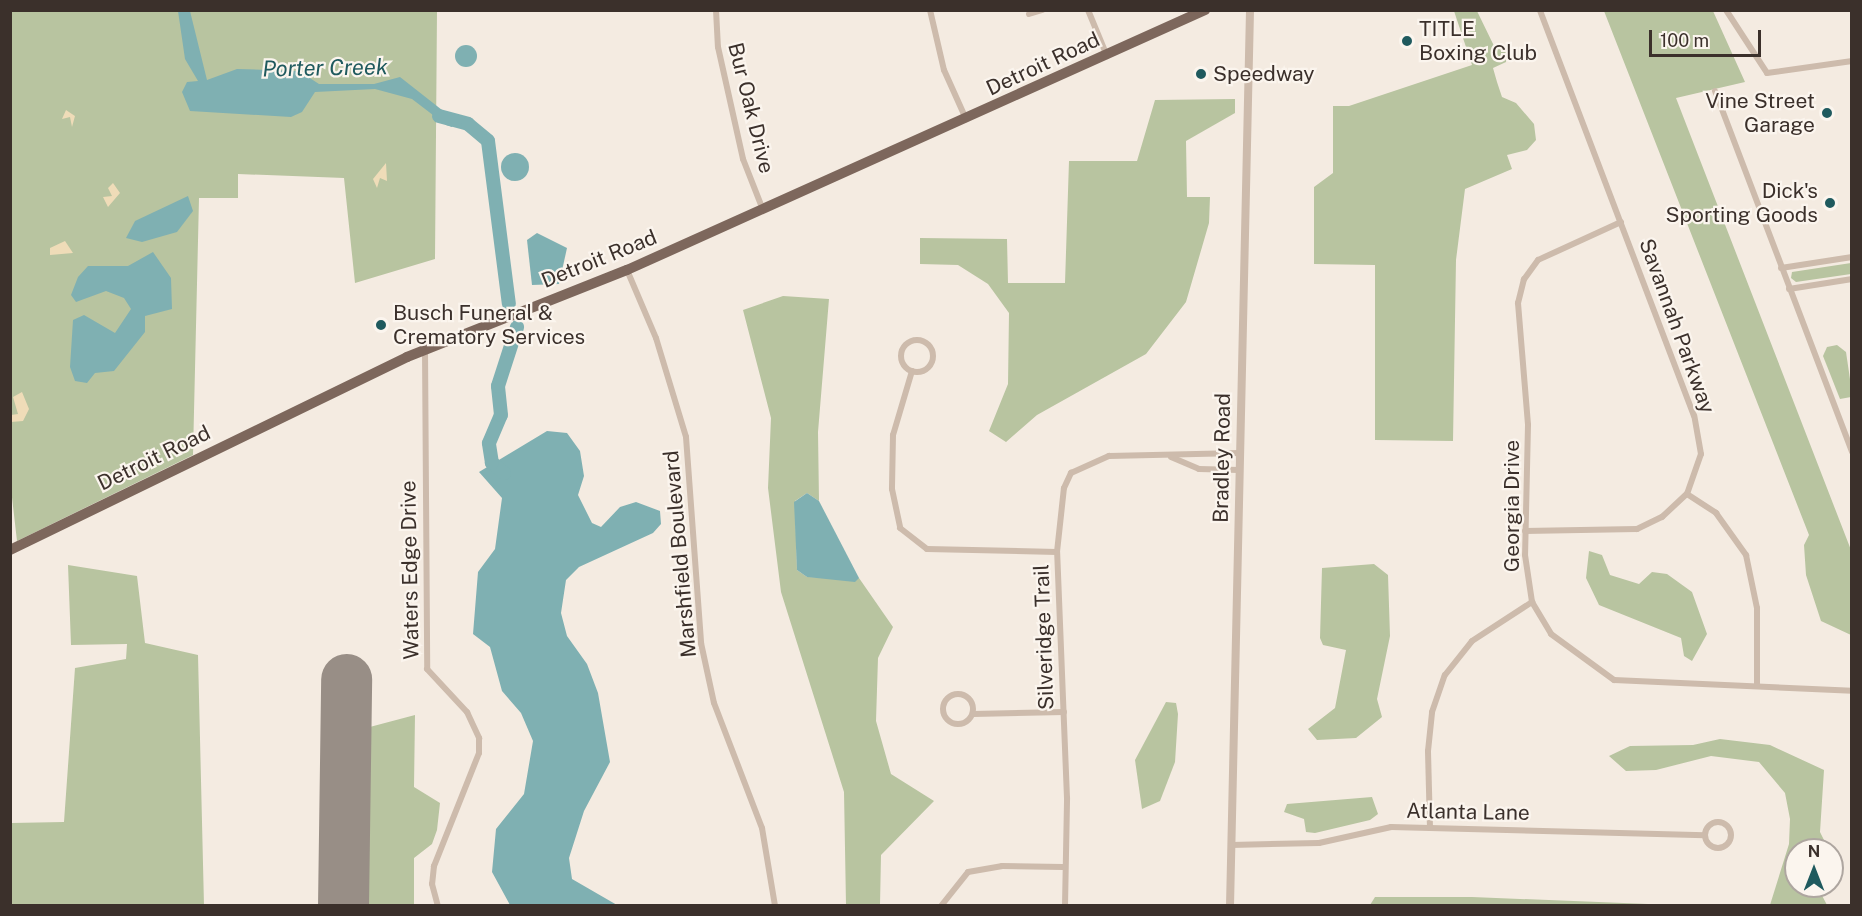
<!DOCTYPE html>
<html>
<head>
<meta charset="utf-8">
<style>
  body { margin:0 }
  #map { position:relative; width:1862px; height:916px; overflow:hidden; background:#f4ebe1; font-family:"Public Sans",sans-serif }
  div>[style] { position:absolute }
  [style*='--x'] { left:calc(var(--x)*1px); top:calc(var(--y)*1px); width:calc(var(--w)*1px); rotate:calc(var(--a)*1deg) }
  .green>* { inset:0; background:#b8c4a0 }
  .sand>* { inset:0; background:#efdcb8 }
  .water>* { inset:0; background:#7fb0b2 }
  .round { border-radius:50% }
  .river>* { height:14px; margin:-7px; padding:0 7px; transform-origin:7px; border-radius:7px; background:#7fb0b2 }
  .runway>* { height:51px; margin:-25.5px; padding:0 25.5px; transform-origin:25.5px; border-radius:25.5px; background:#988e86 }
  .minor>* { height:6px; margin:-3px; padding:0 3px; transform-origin:3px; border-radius:3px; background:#cdbbac }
  .minor>.ring { margin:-3px; padding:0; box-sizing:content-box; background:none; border:6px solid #cdbbac; border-radius:50% }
  .tertiary>* { height:8px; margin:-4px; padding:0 4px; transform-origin:4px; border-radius:4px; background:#cdbbac }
  .primary>* { height:10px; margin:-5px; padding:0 5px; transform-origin:5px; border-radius:5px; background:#7d675c }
  .dots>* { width:16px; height:16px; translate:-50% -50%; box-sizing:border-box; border:3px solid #fbf5ee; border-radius:50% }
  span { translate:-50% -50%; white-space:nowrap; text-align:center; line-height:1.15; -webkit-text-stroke:4.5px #fbf5ee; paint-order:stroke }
  .poi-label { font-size:21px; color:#3b302b }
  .left { translate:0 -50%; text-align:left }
  .right { translate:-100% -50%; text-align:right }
  .street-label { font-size:21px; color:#3b302b }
  .water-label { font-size:22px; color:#1f5a5e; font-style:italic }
  .frame { position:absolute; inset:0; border:12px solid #3b302b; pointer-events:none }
  .north { position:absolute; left:1784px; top:838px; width:60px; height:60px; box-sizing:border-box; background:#fbf5ee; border:2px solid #aea6a0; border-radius:50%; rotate:0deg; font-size:16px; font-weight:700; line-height:24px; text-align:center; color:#3b302b }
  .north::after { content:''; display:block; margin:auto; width:21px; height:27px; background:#1f5a5e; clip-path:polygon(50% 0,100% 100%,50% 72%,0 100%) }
  .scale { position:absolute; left:1649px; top:30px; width:112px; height:27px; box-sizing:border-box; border:3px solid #3b302b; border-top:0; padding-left:8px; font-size:18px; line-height:21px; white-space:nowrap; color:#3b302b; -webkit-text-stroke:4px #fbf5ee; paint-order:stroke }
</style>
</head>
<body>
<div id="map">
  <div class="green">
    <div style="clip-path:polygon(10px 11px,437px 11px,435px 259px,355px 283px,344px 178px,238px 174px,238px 198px,199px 198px,193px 455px,17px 541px,10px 480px)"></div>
    <div style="clip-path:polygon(1454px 11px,1477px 11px,1495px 48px,1506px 51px,1506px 62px,1493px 68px,1497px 82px,1502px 97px,1516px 103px,1534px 124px,1536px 140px,1527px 150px,1507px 155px,1512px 169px,1465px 189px,1456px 260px,1453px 441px,1375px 440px,1375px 265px,1314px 264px,1314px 187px,1333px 173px,1333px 106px,1349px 106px,1472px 65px)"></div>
    <div style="clip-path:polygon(1604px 11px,1713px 11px,1745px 82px,1676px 98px,1851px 550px,1851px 635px,1821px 621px,1806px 575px,1804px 545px,1809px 535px)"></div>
    <div style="clip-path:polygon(1235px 99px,1235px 113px,1186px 141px,1187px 197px,1210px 197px,1209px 223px,1186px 302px,1146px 354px,1037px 415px,1006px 442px,989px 431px,1008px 384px,1009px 313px,988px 284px,958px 265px,920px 264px,920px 238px,1007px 239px,1008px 283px,1065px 283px,1069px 161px,1137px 161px,1155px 100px)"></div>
    <div style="clip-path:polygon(1851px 263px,1851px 274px,1796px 282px,1791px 278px,1792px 272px)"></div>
    <div style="clip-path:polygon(783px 296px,829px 299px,818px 432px,819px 501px,807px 493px,795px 501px,797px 570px,807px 577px,859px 578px,893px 627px,878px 658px,876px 721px,891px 774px,934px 801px,881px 855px,880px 905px,846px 905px,844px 792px,781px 592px,768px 488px,771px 418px,743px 310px)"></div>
    <div style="clip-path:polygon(1837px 345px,1846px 352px,1851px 386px,1851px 397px,1840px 399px,1823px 356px,1827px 347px)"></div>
    <div style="clip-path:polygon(1589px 551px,1602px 555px,1610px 575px,1639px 584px,1652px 572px,1667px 574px,1692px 592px,1707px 634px,1692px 661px,1684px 656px,1681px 638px,1599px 605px,1586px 578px)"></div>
    <div style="clip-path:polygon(1374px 564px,1388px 575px,1390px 636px,1377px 699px,1382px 717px,1356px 738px,1317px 740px,1308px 729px,1335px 708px,1346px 650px,1323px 645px,1320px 638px,1322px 568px)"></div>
    <div style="clip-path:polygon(68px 565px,137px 576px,145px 643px,198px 655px,204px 905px,11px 905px,11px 823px,64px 822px,75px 668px,126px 659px,127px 644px,71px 645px)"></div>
    <div style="clip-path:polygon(1166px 702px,1176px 703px,1178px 714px,1175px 762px,1160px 801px,1142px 809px,1135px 760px)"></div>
    <div style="clip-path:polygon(415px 715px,414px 787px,440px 803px,437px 830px,432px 844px,414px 858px,414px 905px,365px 905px,366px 728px)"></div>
    <div style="clip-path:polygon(1720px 739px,1770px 745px,1824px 770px,1820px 832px,1827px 846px,1796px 850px,1796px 886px,1817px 886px,1827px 905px,1851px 905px,1770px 905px,1789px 844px,1790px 819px,1785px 793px,1759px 762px,1711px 756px,1656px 770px,1626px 771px,1609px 756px,1630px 746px,1693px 745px)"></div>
    <div style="clip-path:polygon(1372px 797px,1378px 814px,1370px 820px,1315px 833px,1306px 832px,1304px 819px,1284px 812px,1287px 804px)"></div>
    <div style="clip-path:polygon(1375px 897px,1472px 897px,1673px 905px,1370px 905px)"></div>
  </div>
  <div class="sand">
    <div style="clip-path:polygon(66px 110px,75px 116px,72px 127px,70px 117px,62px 119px)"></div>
    <div style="clip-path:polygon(386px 163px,387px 181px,380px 178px,377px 188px,373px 179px)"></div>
    <div style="clip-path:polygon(113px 183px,120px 193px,108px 207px,103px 197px,112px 196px,108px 188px)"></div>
    <div style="clip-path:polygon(65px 241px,73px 253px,50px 255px,50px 248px)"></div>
    <div style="clip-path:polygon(22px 392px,29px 409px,23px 421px,11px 422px,11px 415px,18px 414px,13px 397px)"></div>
  </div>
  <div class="water">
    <div style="clip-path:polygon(178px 11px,190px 11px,207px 80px,237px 69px,299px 71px,319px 84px,374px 84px,400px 77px,456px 121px,452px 127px,446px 125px,412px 99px,375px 89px,315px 92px,302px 112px,291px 117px,190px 111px,182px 92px,187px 82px,198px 81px,185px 59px)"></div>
    <div class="round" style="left:455px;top:45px;width:22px;height:22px"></div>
    <div class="round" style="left:501px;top:153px;width:28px;height:28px"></div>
    <div style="clip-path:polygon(188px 196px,193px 211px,177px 232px,142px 242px,126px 238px,135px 221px)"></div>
    <div style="clip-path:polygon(537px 233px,567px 248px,559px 284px,532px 285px,527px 240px)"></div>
    <div style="clip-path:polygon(153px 252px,171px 278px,172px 309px,145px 316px,145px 332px,114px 371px,95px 373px,87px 383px,75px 381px,70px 367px,73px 320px,84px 315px,115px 333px,131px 309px,124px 298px,106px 291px,76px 302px,71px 295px,78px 277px,88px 266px,128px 266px)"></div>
    <div style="clip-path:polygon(547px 431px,567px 433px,580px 451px,584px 476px,578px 495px,592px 523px,601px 527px,620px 507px,636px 502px,660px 511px,661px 524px,653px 533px,579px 567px,566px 580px,561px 613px,567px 636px,587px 664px,598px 693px,610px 762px,584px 811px,569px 858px,572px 879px,617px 905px,510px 905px,492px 872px,496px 829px,524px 794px,533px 741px,521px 713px,502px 691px,490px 647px,473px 634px,478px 572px,495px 549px,502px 498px,479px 472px)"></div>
    <div style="clip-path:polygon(807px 493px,819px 501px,859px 578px,855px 582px,807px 577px,797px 570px,794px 502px)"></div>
  </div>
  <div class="river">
    <div style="--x:439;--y:116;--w:30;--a:15"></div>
    <div style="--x:468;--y:124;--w:26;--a:40"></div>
    <div style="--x:488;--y:141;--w:164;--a:82.7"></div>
    <div style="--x:504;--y:473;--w:16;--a:-140"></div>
    <div style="--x:492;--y:463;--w:20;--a:-99"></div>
    <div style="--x:489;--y:443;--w:30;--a:-67"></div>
    <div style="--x:501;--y:415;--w:29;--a:-96"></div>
    <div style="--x:498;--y:386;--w:62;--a:-72.1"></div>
  </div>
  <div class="runway">
    <div style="--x:343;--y:906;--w:227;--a:-89.2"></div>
  </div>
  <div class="minor">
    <div style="--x:716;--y:10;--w:37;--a:87"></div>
    <div style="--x:718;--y:47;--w:115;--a:77.4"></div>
    <div style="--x:743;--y:159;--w:55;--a:68.6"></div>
    <div style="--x:930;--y:10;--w:62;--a:76.9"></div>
    <div style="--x:944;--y:70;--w:54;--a:65.8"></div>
    <div style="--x:1088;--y:10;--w:50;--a:67.6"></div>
    <div style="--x:1726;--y:10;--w:75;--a:56.9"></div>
    <div style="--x:1767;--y:73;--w:86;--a:-8"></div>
    <div style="--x:1029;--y:14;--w:14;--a:-17"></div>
    <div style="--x:1715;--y:91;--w:386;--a:69.2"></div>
    <div style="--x:1621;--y:222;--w:91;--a:155.4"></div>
    <div style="--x:1538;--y:260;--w:24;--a:126"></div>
    <div style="--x:1524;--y:279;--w:25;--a:104"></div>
    <div style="--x:1518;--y:303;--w:122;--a:85.3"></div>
    <div style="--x:1528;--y:425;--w:130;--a:91.3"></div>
    <div style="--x:1525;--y:555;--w:48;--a:81.5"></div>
    <div style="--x:1532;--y:602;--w:37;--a:59"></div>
    <div style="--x:1551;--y:634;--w:78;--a:36.1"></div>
    <div style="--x:1614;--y:680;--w:238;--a:2.6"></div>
    <div style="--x:1781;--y:268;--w:72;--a:-8.8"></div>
    <div style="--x:627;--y:270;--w:74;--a:66.9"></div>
    <div style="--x:656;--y:338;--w:103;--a:73.1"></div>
    <div style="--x:686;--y:437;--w:207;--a:85.8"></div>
    <div style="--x:701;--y:643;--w:61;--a:77.8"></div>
    <div style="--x:714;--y:703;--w:134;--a:69"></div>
    <div style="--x:762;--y:828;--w:79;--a:80.5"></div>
    <div style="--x:1789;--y:289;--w:64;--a:-9"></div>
    <div class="ring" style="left:901px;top:340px;width:26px;height:26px"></div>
    <div style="--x:425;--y:350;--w:319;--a:89.6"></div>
    <div style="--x:427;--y:669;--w:59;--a:47.1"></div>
    <div style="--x:467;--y:712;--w:29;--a:65"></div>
    <div style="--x:479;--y:738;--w:15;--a:90"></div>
    <div style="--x:479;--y:753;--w:122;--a:111.7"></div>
    <div style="--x:434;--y:866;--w:18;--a:96"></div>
    <div style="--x:432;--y:884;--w:23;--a:75"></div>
    <div style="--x:912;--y:371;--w:67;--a:106.5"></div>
    <div style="--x:893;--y:435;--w:54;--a:91.1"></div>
    <div style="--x:892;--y:489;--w:40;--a:78"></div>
    <div style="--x:900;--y:528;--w:34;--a:38"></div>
    <div style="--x:927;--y:549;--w:130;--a:1.3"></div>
    <div style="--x:1171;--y:457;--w:30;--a:23"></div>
    <div style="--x:1199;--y:469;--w:40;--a:1.4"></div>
    <div style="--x:1687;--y:494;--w:35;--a:33"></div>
    <div style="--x:1716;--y:513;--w:52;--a:54.5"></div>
    <div style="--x:1746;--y:555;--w:54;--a:78.3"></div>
    <div style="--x:1757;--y:608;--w:77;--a:90"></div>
    <div style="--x:1525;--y:531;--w:112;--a:-1"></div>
    <div style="--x:1637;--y:529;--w:28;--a:-26"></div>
    <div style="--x:1662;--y:517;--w:34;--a:-43"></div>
    <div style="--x:1687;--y:494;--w:42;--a:-70.7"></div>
    <div style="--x:1701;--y:454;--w:39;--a:-100"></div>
    <div style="--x:1694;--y:416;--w:434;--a:-110.8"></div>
    <div class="ring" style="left:943px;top:694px;width:24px;height:24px"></div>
    <div style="--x:973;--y:714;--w:91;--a:-1.3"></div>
    <div class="ring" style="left:1705px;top:822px;width:20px;height:20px"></div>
    <div style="--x:1430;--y:828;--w:77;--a:-91.5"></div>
    <div style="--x:1428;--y:751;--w:39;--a:-84"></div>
    <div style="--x:1432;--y:712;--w:39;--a:-71"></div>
    <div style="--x:1445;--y:675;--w:43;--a:-51.5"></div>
    <div style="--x:1472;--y:641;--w:72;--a:-33"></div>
    <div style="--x:1231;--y:845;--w:88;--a:-1.3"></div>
    <div style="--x:1319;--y:843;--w:74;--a:-12.5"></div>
    <div style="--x:1391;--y:827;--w:314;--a:1.5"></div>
    <div style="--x:941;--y:906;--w:43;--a:-51.5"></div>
    <div style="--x:968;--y:872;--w:35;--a:-10"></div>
    <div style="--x:1002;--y:866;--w:61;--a:0.9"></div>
    <div style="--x:1065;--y:906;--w:108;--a:-88.9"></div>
    <div style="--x:1067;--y:798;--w:246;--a:-92.3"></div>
    <div style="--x:1057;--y:552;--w:64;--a:-83.8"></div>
    <div style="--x:1064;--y:488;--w:17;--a:-65"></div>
    <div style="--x:1071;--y:473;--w:42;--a:-24.1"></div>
    <div style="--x:1109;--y:456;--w:131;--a:-1.3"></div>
  </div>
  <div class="tertiary">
    <div style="--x:1230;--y:906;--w:896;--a:-88.72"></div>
  </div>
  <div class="primary">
    <div style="--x:10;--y:550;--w:441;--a:-25.9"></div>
    <div style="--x:407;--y:357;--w:237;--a:-21.6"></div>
    <div style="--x:627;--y:270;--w:634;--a:-24.22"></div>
  </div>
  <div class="dots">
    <div style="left:1407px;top:41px;background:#1f5a5e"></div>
    <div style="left:1201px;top:74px;background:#1f5a5e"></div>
    <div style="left:1827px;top:113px;background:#1f5a5e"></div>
    <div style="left:1830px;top:203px;background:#1f5a5e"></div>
    <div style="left:381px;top:325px;background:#1f5a5e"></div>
  </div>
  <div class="poi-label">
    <span class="left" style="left:1419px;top:41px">TITLE<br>Boxing Club</span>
    <span class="left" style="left:1213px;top:74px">Speedway</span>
    <span class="right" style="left:1815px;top:113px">Vine Street<br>Garage</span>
    <span class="right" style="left:1818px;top:203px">Dick's<br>Sporting Goods</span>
    <span class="left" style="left:393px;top:325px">Busch Funeral &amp;<br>Crematory Services</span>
  </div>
  <div class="street-label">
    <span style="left:1043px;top:64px;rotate:-25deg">Detroit Road</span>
    <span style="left:751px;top:108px;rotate:76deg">Bur Oak Drive</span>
    <span style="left:599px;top:259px;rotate:-22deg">Detroit Road</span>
    <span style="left:1677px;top:326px;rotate:70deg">Savannah Parkway</span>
    <span style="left:154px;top:458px;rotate:-26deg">Detroit Road</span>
    <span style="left:1222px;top:458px;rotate:-89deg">Bradley Road</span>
    <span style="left:1512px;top:506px;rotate:-90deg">Georgia Drive</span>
    <span style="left:680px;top:554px;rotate:-95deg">Marshfield Boulevard</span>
    <span style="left:410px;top:570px;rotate:-91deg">Waters Edge Drive</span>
    <span style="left:1044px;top:637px;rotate:-92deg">Silveridge Trail</span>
    <span style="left:1468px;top:812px;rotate:1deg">Atlanta Lane</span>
  </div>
  <div class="water-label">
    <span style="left:325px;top:68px;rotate:-1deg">Porter Creek</span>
  </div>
  <div class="frame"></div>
  <div class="north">N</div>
  <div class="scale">100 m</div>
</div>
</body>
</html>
